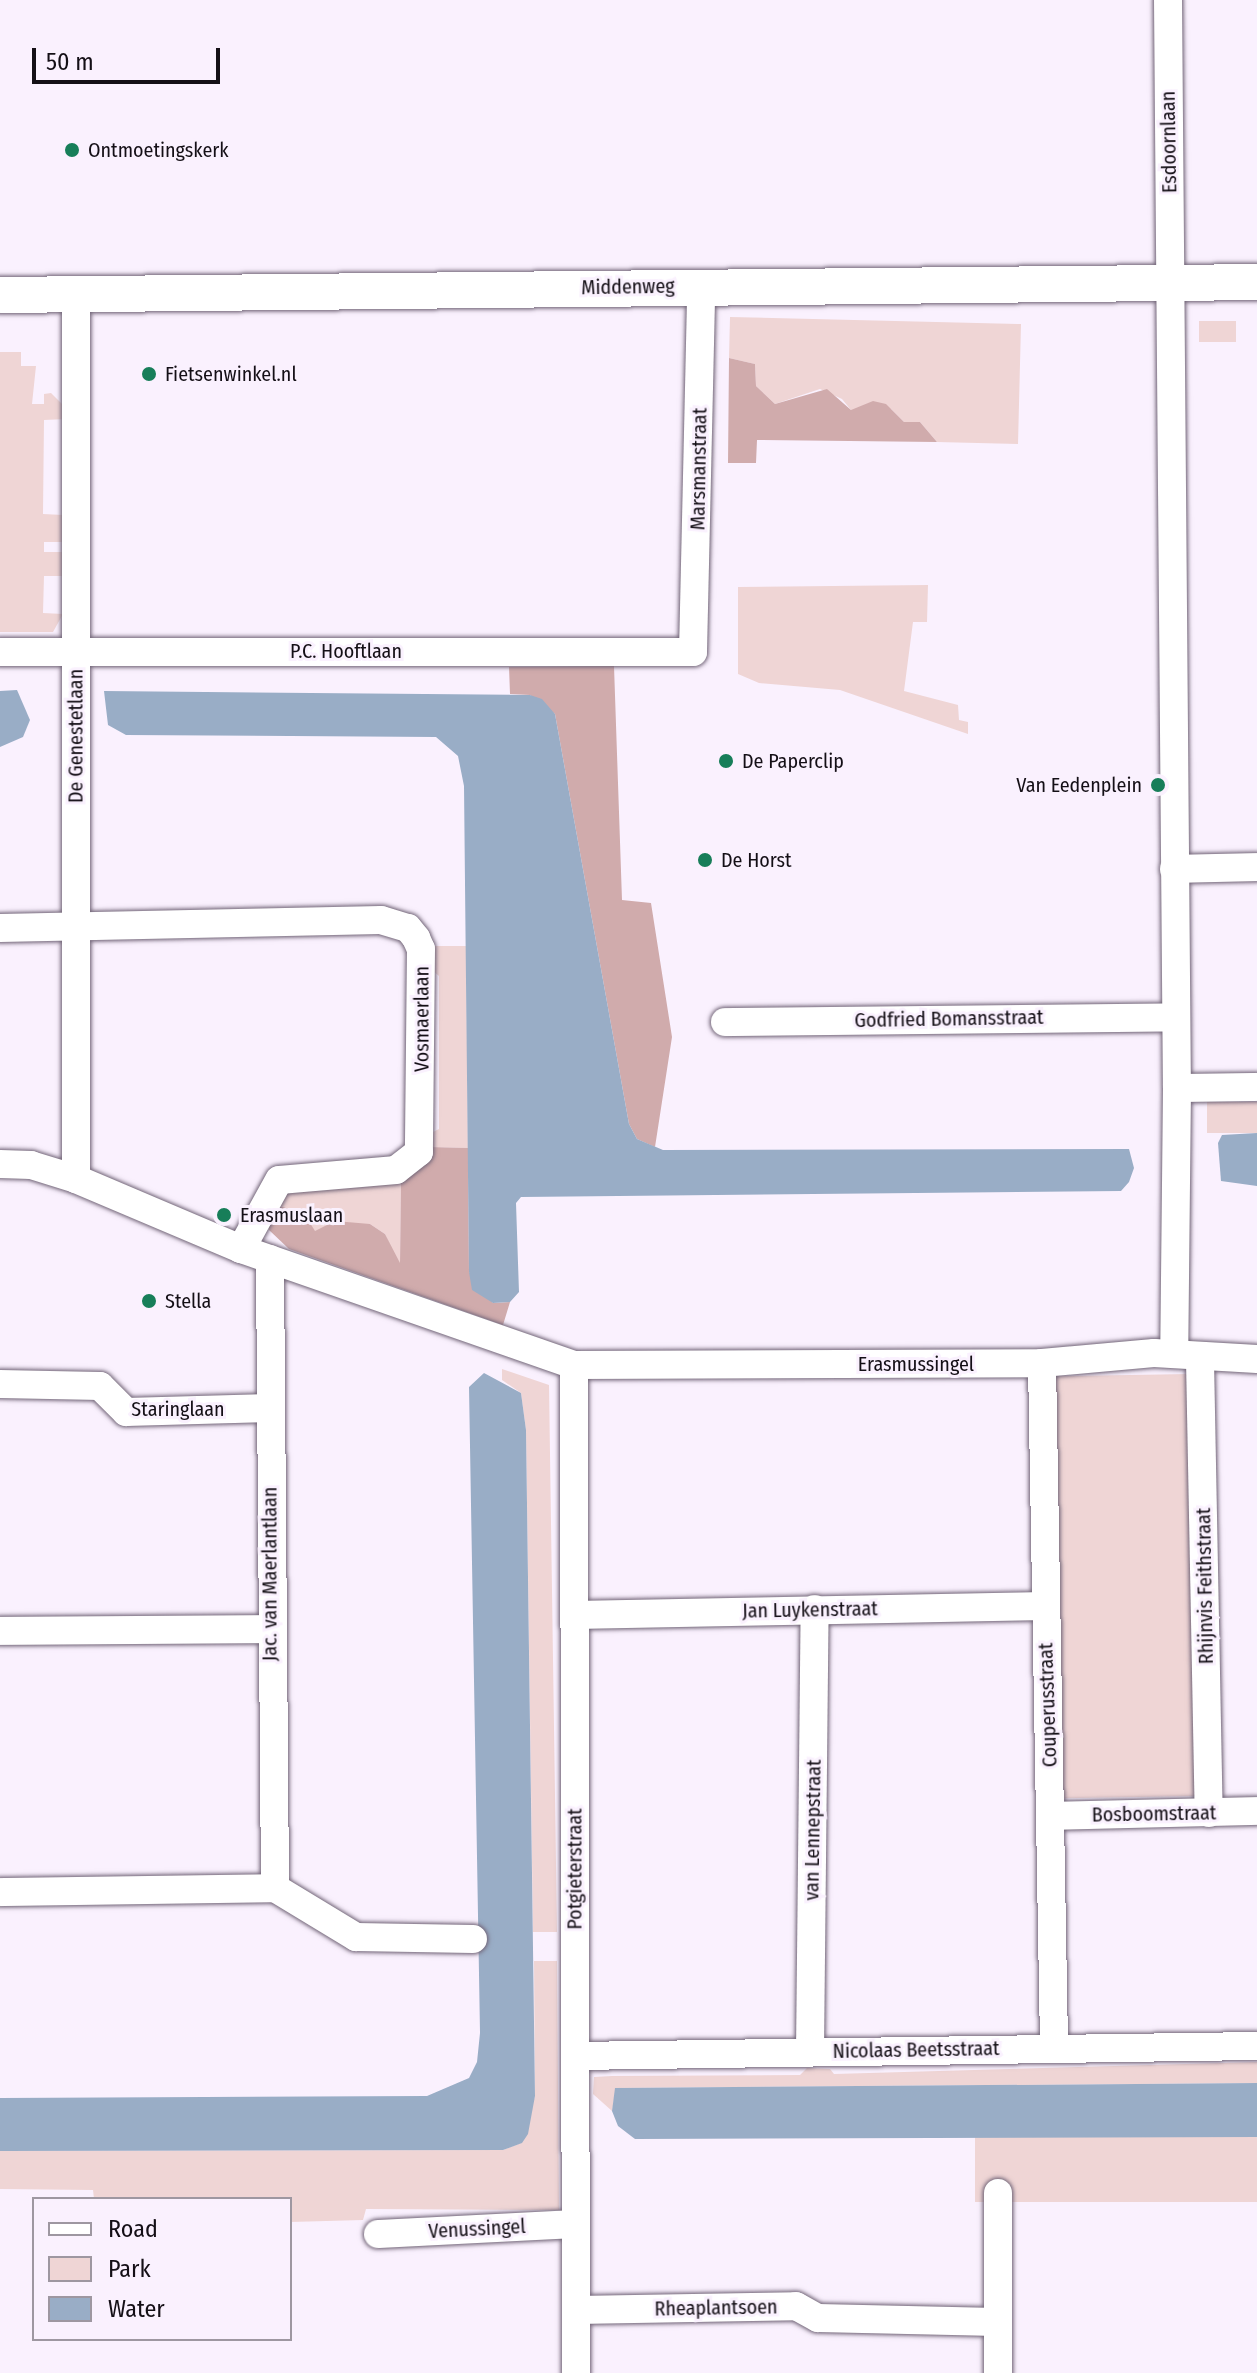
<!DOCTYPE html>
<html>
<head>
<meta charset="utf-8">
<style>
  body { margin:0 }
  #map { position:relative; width:1257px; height:2373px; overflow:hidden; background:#faf1fe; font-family:"Fira Sans Condensed",sans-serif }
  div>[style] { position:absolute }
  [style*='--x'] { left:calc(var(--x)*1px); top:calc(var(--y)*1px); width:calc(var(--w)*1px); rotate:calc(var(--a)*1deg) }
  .green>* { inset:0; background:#efd5d5; transform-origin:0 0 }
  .forest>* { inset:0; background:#d0abac }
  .water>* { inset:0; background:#99adc6 }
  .roads { filter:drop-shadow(0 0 2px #726578) drop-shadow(0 0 2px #726578) }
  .minor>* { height:28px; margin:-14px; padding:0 14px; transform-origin:14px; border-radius:14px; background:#fff }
  .tertiary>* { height:36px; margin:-18px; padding:0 18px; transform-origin:18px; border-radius:18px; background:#fff }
  .dots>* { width:22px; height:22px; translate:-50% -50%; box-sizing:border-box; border:4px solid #faf1fe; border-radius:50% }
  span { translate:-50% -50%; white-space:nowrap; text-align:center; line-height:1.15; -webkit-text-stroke:6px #faf1fe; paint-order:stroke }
  .street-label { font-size:20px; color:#140f16 }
  .poi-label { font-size:20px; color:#140f16 }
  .left { translate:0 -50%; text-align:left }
  .right { translate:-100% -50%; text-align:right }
  .legend { position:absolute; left:32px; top:2197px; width:260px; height:144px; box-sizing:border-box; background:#faf1fe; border:2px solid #9e97a1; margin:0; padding:10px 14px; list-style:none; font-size:24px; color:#140f16 }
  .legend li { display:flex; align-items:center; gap:16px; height:40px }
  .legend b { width:40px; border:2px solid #9e97a1 }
  .scale { position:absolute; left:32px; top:48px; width:188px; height:36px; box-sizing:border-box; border:4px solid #140f16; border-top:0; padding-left:10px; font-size:24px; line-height:28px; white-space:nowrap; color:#140f16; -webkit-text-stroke:6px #faf1fe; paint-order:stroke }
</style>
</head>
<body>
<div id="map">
  <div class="green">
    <div style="clip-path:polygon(730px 317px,1021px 324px,1018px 444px,937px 442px,920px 422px,904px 422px,891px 409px,851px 410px,842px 399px,820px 389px,775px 404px,756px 386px,755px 364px,729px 358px)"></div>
    <div style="left:1199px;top:321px;width:37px;height:21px"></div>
    <div style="clip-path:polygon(0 352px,21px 352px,21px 366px,36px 366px,32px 404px,44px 404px,44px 394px,51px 393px,67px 409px,67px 419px,44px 420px,43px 514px,63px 515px,63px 542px,44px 542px,44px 552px,63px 552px,63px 576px,44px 576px,43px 613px,63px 614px,53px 632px,0 632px)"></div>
    <div style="clip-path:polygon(928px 585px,927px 622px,913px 622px,904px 691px,958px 705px,959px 720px,968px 722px,968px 734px,840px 690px,759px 683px,738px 674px,738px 587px)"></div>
    <div style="clip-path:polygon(429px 946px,466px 946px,468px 1148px,430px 1147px,431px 1133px,439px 1129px,439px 976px,429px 968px)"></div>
    <div style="left:1257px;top:1102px;width:31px;height:50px;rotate:90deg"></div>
    <div style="clip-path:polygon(401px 1179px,400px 1267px,385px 1234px,370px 1224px,315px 1232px,283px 1207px,268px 1208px,284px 1187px)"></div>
    <div style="clip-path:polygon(502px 1369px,549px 1385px,557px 1932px,533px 1932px,526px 1430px,521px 1393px,502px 1380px)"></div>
    <div style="left:1190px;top:1374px;width:422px;height:134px;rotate:89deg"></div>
    <div style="clip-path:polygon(534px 1961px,557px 1961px,559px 2210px,366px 2209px,363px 2220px,290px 2222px,290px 2199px,94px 2199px,93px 2190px,0 2189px,0 2151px,503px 2150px,521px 2143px,535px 2096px)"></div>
    <div style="clip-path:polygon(1257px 2062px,1257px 2083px,616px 2088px,612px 2111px,593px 2094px,594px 2077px,612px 2076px,800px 2075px,807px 2068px,830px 2069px,834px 2074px)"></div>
    <div style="left:975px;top:2136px;width:282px;height:66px"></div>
  </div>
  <div class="forest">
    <div style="clip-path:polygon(729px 358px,755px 364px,756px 386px,775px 404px,827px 389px,851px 410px,873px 401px,886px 404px,904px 422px,920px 422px,937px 442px,757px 440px,756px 463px,728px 463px)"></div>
    <div style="clip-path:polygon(614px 666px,622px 900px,651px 903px,672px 1037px,655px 1147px,637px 1139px,629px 1124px,555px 714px,530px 695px,510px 694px,509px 667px)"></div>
    <div style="clip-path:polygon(430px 1147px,468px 1148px,469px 1272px,493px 1303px,510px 1302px,503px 1325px,289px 1249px,269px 1230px,268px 1208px,283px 1207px,305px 1215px,315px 1231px,335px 1221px,370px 1224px,385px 1234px,400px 1263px,401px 1179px,422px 1167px)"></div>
  </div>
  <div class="water">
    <div style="clip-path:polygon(17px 690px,30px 720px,23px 737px,0 747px,0 691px)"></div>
    <div style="clip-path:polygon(104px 691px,530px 695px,542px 699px,555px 714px,629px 1124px,637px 1139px,663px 1150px,1129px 1149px,1134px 1168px,1129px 1182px,1121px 1191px,521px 1197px,516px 1203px,519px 1292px,510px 1302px,493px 1303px,472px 1290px,469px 1272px,464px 786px,458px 756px,436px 737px,126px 735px,108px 725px)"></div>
    <div style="clip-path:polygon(1257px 1133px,1257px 1186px,1221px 1181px,1218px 1143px,1222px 1135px)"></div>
    <div style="clip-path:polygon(484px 1373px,521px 1393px,526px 1430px,535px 2096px,528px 2134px,522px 2143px,503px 2150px,0 2151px,0 2098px,427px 2096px,469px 2078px,477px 2062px,480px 2033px,469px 1387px)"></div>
    <div style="clip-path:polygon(1257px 2083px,1257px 2137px,635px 2139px,618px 2126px,612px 2111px,615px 2088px)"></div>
  </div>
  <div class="roads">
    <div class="minor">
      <div style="--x:1168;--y:0;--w:1088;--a:89.53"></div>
      <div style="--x:1177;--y:1088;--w:266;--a:90.6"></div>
      <div style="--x:0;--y:652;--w:693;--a:0"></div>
      <div style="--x:693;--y:652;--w:365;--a:-88.7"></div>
      <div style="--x:1174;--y:869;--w:83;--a:-1.4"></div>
      <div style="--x:0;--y:928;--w:381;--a:-1.2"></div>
      <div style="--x:381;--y:920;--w:28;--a:17"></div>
      <div style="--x:408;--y:928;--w:13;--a:51"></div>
      <div style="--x:416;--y:938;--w:12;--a:66"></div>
      <div style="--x:421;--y:949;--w:203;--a:90.6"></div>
      <div style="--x:419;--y:1152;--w:29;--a:142"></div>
      <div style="--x:396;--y:1170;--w:117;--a:175.1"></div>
      <div style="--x:279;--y:1180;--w:79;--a:118.8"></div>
      <div style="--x:725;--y:1022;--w:449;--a:-0.6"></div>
      <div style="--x:1177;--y:1088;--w:80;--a:-0.7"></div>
      <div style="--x:0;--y:1164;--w:31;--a:2"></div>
      <div style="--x:31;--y:1165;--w:47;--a:17.3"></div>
      <div style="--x:76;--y:1179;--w:179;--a:23"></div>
      <div style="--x:241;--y:1249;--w:353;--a:19.2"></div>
      <div style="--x:574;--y:1365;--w:468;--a:-0.2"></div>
      <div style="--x:1042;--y:1363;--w:112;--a:-5.1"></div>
      <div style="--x:1154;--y:1353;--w:103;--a:3.3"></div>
      <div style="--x:76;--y:1179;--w:885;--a:-90"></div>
      <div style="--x:1200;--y:1360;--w:453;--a:88.9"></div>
      <div style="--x:1042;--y:1363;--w:684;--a:88.99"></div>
      <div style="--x:574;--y:1365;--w:1008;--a:89.89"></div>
      <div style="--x:0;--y:1384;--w:100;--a:1.1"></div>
      <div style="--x:100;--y:1386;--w:37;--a:45"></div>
      <div style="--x:126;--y:1412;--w:144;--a:-1.6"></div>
      <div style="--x:575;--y:1615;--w:470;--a:-1.1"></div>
      <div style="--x:0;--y:1631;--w:269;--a:-0.4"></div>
      <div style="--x:1051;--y:1816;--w:206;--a:-1.4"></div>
      <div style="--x:275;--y:1888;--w:95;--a:31.2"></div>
      <div style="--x:356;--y:1937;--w:117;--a:1"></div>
      <div style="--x:0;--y:1892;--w:275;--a:-0.8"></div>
      <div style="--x:275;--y:1888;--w:629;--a:-90.46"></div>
      <div style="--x:810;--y:2052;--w:443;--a:-89.4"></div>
      <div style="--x:575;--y:2056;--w:682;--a:-0.84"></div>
      <div style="--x:998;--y:2193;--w:180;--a:90"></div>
      <div style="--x:378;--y:2234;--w:198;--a:-2.9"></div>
      <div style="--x:576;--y:2310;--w:220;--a:-1"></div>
      <div style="--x:796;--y:2306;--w:25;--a:29"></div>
      <div style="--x:818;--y:2318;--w:179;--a:1.3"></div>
    </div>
    <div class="tertiary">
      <div style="--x:0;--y:295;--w:1257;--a:-0.59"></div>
    </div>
  </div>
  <div class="dots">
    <div style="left:72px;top:150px;background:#177e59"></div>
    <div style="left:149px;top:374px;background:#177e59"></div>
    <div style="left:726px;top:761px;background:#177e59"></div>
    <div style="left:1158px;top:785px;background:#177e59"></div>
    <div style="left:705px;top:860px;background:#177e59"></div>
    <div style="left:224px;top:1215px;background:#177e59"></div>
    <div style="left:149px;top:1301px;background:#177e59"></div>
  </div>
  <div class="street-label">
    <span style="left:1169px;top:142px;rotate:-91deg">Esdoornlaan</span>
    <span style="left:628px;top:287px;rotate:-1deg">Middenweg</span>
    <span style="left:699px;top:469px;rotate:-89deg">Marsmanstraat</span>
    <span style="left:346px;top:651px">P.C. Hooftlaan</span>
    <span style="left:76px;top:736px;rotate:-90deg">De Genestetlaan</span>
    <span style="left:422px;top:1019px;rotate:-90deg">Vosmaerlaan</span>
    <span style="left:949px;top:1019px;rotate:-1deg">Godfried Bomansstraat</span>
    <span style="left:916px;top:1364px">Erasmussingel</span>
    <span style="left:178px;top:1409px">Staringlaan</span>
    <span style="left:270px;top:1574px;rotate:-90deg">Jac. van Maerlantlaan</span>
    <span style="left:1205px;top:1586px;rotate:-91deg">Rhijnvis Feithstraat</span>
    <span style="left:810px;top:1610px;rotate:-1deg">Jan Luykenstraat</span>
    <span style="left:1048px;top:1705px;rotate:-92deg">Couperusstraat</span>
    <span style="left:1154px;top:1814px;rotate:-1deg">Bosboomstraat</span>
    <span style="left:813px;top:1830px;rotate:-89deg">van Lennepstraat</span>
    <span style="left:575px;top:1869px;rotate:-90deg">Potgieterstraat</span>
    <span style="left:916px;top:2050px;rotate:-1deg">Nicolaas Beetsstraat</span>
    <span style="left:477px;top:2229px;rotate:-3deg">Venussingel</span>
    <span style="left:716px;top:2308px;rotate:-1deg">Rheaplantsoen</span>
  </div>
  <div class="poi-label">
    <span class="left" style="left:88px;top:150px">Ontmoetingskerk</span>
    <span class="left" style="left:165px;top:374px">Fietsenwinkel.nl</span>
    <span class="left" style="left:742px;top:761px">De Paperclip</span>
    <span class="right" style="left:1142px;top:785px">Van Eedenplein</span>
    <span class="left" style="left:721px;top:860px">De Horst</span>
    <span class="left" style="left:240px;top:1215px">Erasmuslaan</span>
    <span class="left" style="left:165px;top:1301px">Stella</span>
  </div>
  <ul class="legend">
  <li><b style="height:10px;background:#fff"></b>Road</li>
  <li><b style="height:22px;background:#efd5d5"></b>Park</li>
  <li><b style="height:22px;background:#99adc6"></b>Water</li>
  </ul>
  <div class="scale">50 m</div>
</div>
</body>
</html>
